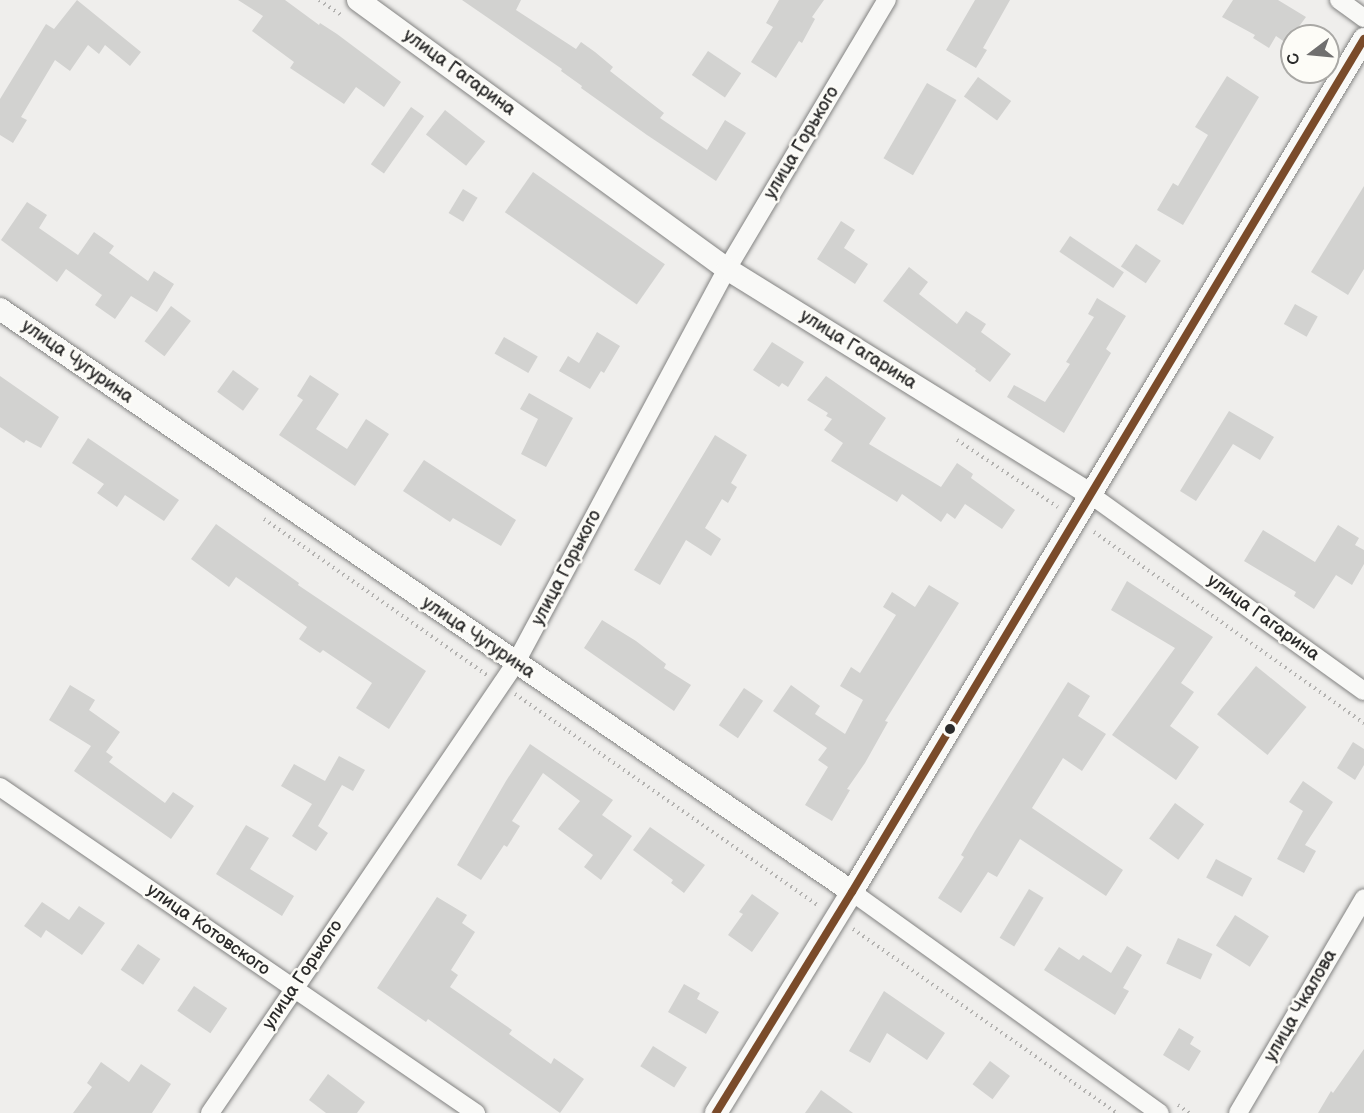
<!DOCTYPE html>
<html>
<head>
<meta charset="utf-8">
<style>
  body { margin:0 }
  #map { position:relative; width:1364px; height:1113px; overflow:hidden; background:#efeeec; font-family:"Balsamiq Sans",sans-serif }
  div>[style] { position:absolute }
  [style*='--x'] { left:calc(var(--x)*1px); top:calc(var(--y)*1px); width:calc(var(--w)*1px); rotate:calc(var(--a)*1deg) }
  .building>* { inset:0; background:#d2d2d0; transform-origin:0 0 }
  .path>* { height:4px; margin-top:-2px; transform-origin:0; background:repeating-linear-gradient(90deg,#b3b2b0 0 1.5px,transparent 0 6px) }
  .roads { filter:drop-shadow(0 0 2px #838382) drop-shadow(0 0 2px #838382) }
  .minor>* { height:18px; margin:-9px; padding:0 9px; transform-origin:9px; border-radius:9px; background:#f9f9f7 }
  .tertiary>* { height:22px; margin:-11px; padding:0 11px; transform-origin:11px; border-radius:11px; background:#f9f9f7 }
  .bus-1>* { height:8px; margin:-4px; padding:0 4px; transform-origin:4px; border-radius:4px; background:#7a4b2a }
  .dots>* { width:16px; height:16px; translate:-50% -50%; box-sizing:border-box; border:3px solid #fdfcf7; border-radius:50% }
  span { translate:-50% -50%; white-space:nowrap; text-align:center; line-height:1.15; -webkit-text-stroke:5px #fdfcf7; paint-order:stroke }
  .street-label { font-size:18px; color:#2b2b2b }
  .north { position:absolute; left:1280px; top:24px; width:60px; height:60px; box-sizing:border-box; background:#fdfcf7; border:2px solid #a9a8a5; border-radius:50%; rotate:254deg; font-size:16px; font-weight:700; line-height:24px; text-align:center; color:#2b2b2b }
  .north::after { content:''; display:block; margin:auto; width:21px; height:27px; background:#706f6f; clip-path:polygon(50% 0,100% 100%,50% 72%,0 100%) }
</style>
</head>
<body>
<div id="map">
  <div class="building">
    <div style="clip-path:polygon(77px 0,141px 52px,130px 66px,105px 45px,99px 54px,88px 45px,70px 71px,55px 60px,21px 117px,27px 120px,13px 143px,0 135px,0 99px,46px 24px,54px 29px)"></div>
    <div style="clip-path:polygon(238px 0,285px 0,319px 25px,320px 23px,337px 34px,401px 82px,384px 107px,356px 87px,344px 104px,290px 68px,294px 62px,252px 31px,263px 16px)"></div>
    <div style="clip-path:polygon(462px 0,521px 0,516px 10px,576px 49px,581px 42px,595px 52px,613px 67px,610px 71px,664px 113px,660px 118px,707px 150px,725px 120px,746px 133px,716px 181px,647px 135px,581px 88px,582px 86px,561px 71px,562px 69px)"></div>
    <div style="clip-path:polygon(779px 0,824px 0,812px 17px,815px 19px,802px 43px,799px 41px,776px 78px,751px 62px,773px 27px,766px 23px)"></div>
    <div style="clip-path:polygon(975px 0,1010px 0,983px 48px,987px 50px,976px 68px,946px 50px)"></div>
    <div style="clip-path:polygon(1233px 0,1278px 0,1306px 17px,1292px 36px,1289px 45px,1276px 36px,1269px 48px,1253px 38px,1255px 35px,1222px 17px)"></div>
    <div style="left:708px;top:51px;width:40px;height:29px;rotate:34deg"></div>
    <div style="clip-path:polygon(1227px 76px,1259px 97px,1183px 225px,1157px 210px,1173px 183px,1178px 186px,1208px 135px,1195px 127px)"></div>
    <div style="left:978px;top:77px;width:41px;height:24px;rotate:36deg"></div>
    <div style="left:927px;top:83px;width:34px;height:87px;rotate:30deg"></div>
    <div style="left:411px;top:107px;width:16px;height:70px;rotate:35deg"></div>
    <div style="left:445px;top:110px;width:51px;height:31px;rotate:38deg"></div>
    <div style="left:533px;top:172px;width:161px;height:49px;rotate:35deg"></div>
    <div style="clip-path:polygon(1364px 186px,1364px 269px,1348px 295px,1311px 272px)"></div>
    <div style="left:463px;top:189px;width:17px;height:28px;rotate:31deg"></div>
    <div style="clip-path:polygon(27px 202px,47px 215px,39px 228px,78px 255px,94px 232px,114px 246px,109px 253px,148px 281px,154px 271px,174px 284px,157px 312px,131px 296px,115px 319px,95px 305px,102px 295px,66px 269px,57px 282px,1px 240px)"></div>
    <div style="clip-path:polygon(841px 221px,855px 230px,844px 248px,868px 264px,855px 284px,817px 259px)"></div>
    <div style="left:1070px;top:236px;width:65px;height:19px;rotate:34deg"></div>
    <div style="left:1136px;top:244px;width:30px;height:27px;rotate:34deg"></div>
    <div style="clip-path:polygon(909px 267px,928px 282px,919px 294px,957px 324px,966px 311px,986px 324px,981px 332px,1011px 354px,990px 382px,975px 371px,976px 369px,883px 301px)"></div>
    <div style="clip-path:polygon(1097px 298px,1126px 316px,1106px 349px,1111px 353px,1064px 433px,1007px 397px,1014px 385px,1045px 402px,1070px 364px,1066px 362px,1094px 317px,1088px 314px)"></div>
    <div style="left:1295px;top:304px;width:26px;height:23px;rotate:29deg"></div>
    <div style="left:171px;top:306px;width:25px;height:44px;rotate:37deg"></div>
    <div style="clip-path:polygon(597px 332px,620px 346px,604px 373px,601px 371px,590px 389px,559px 371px,568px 356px,579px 363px)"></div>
    <div style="left:504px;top:337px;width:39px;height:19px;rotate:30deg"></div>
    <div style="clip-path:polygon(772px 342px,804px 362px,788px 387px,782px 383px,779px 387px,753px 370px)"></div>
    <div style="left:233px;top:370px;width:32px;height:27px;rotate:36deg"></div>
    <div style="clip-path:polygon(310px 375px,339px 394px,316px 429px,347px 449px,366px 419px,389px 434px,355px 486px,279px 435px,303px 400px,297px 396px)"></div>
    <div style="clip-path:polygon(0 376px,59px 417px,41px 448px,26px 440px,24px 443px,0 427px)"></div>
    <div style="clip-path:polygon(826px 376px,886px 418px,869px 444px,941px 487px,957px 463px,973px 474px,971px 478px,1015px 510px,1002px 529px,965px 504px,955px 519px,947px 513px,941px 522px,902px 494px,897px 502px,831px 461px,843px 443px,824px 430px,832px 419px,826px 416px,828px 413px,807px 400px)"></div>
    <div style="clip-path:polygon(529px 393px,573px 418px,546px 467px,521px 454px,538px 419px,520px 409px)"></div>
    <div style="clip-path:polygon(1229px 411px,1274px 437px,1260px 460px,1233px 444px,1196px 501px,1180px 491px)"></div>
    <div style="clip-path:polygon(715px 435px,747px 455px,731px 483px,737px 487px,728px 503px,722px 499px,705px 528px,721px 539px,711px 556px,686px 540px,660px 585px,634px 570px)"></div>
    <div style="clip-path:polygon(88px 438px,179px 500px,164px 521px,125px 495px,117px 507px,97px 493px,104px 484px,72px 463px)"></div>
    <div style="clip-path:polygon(424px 460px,516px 520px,501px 546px,453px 518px,450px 522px,403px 491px)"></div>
    <div style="clip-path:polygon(216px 524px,299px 583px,298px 585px,426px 671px,389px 729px,356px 708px,372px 683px,323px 650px,320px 653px,299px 639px,307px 627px,236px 577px,229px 587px,191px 559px)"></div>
    <div style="clip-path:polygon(1338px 525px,1359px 538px,1355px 545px,1364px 550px,1364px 564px,1352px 585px,1336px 575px,1314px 609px,1294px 596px,1296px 592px,1244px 561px,1263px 530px,1315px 562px)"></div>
    <div style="clip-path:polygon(1127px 581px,1213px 637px,1181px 683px,1194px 692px,1170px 726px,1199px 747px,1176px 780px,1112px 735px,1175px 648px,1111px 610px)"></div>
    <div style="clip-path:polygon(929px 585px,959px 603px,885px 721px,888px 722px,865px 763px,847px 789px,850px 790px,832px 821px,805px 805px,828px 767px,818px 760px,827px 748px,773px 711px,791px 685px,820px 706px,815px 714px,845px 734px,863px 700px,840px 686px,851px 667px,860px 673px,896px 615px,883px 607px,892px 592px,915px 607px)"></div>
    <div style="clip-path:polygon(602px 620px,636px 641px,666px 664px,664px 668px,691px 685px,674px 711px,584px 648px)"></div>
    <div style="left:1256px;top:666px;width:65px;height:62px;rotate:39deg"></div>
    <div style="clip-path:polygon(1068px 682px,1090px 696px,1078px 716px,1106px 734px,1082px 771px,1063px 758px,1032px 808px,1123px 870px,1106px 896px,1020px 839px,997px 877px,988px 872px,961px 913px,938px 898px,964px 857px,961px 855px,975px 831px)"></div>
    <div style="clip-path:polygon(70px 685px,95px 700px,89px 710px,120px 732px,106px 752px,113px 757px,109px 762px,165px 803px,173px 792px,194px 806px,171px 839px,74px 771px,91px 746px,49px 720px)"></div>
    <div style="left:744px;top:688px;width:23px;height:45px;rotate:34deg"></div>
    <div style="clip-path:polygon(1353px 742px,1364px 749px,1364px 765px,1355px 780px,1337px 768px)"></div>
    <div style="clip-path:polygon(530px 744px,613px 800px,602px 815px,632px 836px,601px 880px,584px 867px,593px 855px,558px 829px,580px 801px,543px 773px,512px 821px,520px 826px,507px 847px,504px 845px,481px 880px,457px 865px,506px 781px)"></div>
    <div style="clip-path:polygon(339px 756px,365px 770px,353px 791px,342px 785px,318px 826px,328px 833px,316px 851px,292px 836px,312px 804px,281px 786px,294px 764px,325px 781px)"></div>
    <div style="clip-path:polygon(1303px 781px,1333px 802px,1305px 845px,1316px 851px,1304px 873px,1277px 859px,1303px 811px,1289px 802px)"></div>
    <div style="left:1175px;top:803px;width:36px;height:44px;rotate:36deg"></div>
    <div style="clip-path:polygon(246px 825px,269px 838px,250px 869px,294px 896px,282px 916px,216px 874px)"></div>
    <div style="clip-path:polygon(650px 827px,705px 865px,684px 893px,671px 883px,673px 880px,633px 850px)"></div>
    <div style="left:1216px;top:859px;width:41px;height:21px;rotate:28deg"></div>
    <div style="left:1029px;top:889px;width:17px;height:57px;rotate:31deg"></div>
    <div style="clip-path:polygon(752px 894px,779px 913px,752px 952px,728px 935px,743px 914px,739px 912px)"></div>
    <div style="clip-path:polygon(437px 897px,467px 915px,462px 923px,475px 932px,451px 970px,458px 975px,450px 987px,512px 1030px,509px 1034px,551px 1064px,554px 1058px,584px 1079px,560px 1113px,428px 1019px,426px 1022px,377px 988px)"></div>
    <div style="clip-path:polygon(42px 902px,69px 920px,79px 906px,105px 923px,82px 955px,46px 930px,41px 938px,24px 926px)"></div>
    <div style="left:1235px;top:915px;width:40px;height:36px;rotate:32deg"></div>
    <div style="left:1178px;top:938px;width:38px;height:28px;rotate:25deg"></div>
    <div style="left:138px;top:944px;width:27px;height:31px;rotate:34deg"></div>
    <div style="clip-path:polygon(1127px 946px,1142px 955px,1123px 988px,1129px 991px,1115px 1015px,1044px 970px,1059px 947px,1079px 960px,1083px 955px,1111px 973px)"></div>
    <div style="clip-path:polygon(684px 984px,700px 993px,697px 999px,719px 1012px,706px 1034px,668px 1012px)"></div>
    <div style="left:194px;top:986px;width:40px;height:30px;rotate:34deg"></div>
    <div style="clip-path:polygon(884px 991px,945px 1033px,927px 1060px,887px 1033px,870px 1063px,849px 1051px)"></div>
    <div style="clip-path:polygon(1179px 1028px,1194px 1037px,1190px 1044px,1201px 1051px,1189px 1071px,1163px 1055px)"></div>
    <div style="left:653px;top:1046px;width:40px;height:24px;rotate:32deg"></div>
    <div style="clip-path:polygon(1364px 1049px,1364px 1113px,1318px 1113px,1331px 1091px,1333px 1093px)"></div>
    <div style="left:990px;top:1061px;width:25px;height:29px;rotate:37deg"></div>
    <div style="clip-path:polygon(101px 1062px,129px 1082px,141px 1064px,171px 1084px,152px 1113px,73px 1113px,92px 1087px,87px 1083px)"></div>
    <div style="clip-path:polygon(328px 1074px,365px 1102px,357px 1113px,326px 1113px,309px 1100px)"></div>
    <div style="clip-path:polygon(821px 1090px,853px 1113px,805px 1113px)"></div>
  </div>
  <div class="path">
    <div style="--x:319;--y:0;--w:27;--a:34"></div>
    <div style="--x:957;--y:440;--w:121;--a:33.6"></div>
    <div style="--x:264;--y:519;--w:272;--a:35"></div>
    <div style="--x:1094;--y:532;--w:331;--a:35.3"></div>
    <div style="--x:515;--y:694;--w:371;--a:34.9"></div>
    <div style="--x:853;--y:929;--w:322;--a:34.9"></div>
    <div style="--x:1178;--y:1105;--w:14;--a:36"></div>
  </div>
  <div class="roads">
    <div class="minor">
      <div style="--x:1339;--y:0;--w:31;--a:36"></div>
      <div style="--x:1091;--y:495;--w:336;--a:35.7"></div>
      <div style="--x:0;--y:787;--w:577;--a:34.41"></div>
      <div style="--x:852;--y:892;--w:379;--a:35.7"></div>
      <div style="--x:210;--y:1113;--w:543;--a:-55.81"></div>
      <div style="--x:515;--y:664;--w:448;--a:-61.8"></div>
      <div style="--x:727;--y:269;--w:313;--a:-59.3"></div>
      <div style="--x:1238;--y:1113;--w:249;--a:-59.6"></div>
    </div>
    <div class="tertiary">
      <div style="--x:358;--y:0;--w:457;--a:36.1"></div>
      <div style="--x:727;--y:269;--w:428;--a:31.8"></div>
      <div style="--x:0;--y:309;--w:1032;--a:34.38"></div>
      <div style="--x:716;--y:1113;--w:259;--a:-58.4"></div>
      <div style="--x:852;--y:892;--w:995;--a:-59.03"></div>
    </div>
  </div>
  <div class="bus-1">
    <div style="--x:716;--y:1113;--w:259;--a:-58.4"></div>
    <div style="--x:852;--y:892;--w:995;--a:-59.03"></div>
  </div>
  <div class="dots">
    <div style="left:950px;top:729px;background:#2b2b2b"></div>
  </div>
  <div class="street-label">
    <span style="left:459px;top:73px;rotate:36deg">улица Гагарина</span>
    <span style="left:802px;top:143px;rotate:-59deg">улица Горького</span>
    <span style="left:858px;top:350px;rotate:32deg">улица Гагарина</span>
    <span style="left:77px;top:362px;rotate:35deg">улица Чугурина</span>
    <span style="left:567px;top:568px;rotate:-62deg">улица Горького</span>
    <span style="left:1263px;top:618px;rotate:36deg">улица Гагарина</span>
    <span style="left:478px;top:638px;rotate:34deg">улица Чугурина</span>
    <span style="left:208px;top:930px;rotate:35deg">улица Котовского</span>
    <span style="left:303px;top:975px;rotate:-56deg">улица Горького</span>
    <span style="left:1301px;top:1006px;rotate:-60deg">улица Чкалова</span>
  </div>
  <div class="north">С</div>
</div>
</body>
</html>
